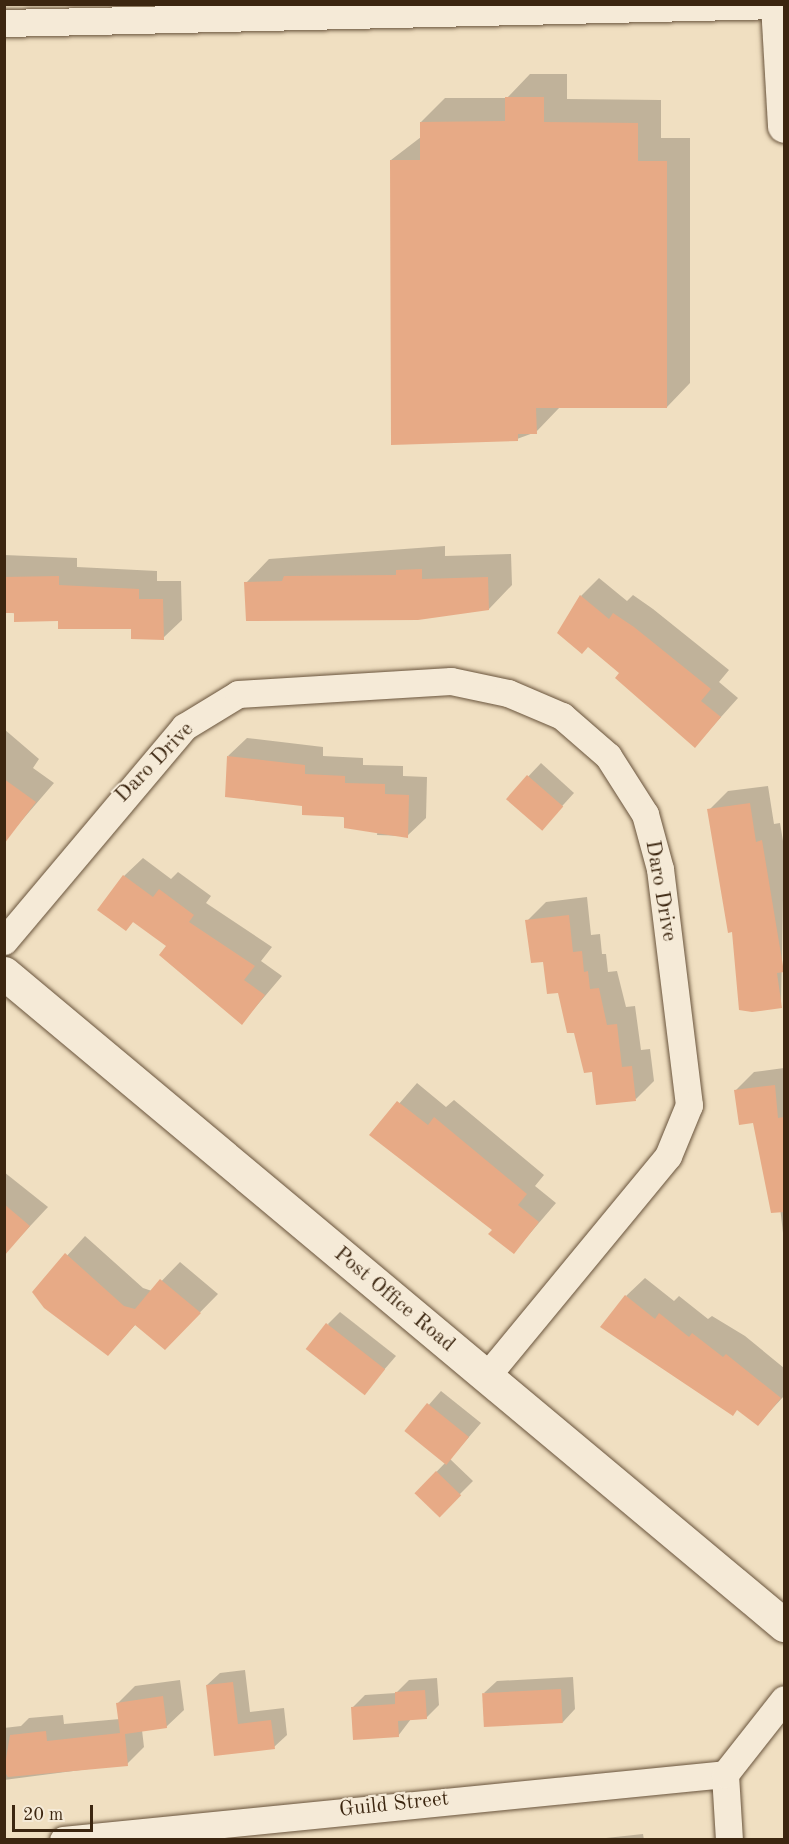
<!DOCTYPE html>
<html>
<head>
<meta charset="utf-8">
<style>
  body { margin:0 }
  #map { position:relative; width:789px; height:1844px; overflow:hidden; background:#f0dfc1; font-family:"Old Standard TT",serif }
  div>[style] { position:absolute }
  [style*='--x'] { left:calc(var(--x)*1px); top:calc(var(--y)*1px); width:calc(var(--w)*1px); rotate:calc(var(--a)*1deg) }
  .shadow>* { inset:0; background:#0003 }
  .building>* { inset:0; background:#e7aa86; transform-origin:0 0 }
  .roads { filter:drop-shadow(0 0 2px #69543c) drop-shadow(0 0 2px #69543c) }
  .street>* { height:27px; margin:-13.5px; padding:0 13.5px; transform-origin:13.5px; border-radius:13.5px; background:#f5ead7 }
  .secondary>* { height:33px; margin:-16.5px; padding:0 16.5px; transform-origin:16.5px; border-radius:16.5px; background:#f5ead7 }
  span { translate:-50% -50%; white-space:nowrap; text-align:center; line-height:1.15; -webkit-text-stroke:4.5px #f5ead7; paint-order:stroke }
  .street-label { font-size:21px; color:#3c2610 }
  .frame { position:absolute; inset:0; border:6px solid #3c2610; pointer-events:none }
  .scale { position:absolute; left:12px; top:1805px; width:81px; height:27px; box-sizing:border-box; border:3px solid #3c2610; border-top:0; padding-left:8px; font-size:18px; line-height:21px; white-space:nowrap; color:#3c2610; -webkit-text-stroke:4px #f5ead7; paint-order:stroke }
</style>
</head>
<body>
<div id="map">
  <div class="shadow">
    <div style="clip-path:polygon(530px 74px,567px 74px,567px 99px,661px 100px,661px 138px,690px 138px,690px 383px,667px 407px,560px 407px,536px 432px,517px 439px,391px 160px,421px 137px,421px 122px,445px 98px,507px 98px)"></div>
    <div style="clip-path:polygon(445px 546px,445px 556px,511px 554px,512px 585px,489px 609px,246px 583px,269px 559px)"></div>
    <div style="clip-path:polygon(4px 555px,77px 558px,77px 567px,157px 571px,157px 581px,181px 581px,182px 620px,163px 638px,133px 628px,4px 612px)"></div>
    <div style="clip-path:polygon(599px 578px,627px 601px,633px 595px,653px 609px,729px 670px,719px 682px,738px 698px,695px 746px,621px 673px,581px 596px)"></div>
    <div style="clip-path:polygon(4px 729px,39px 759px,33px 768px,54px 783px,11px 833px,4px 828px)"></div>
    <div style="clip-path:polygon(247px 738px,323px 747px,323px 756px,363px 758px,363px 765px,403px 766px,403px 776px,427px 777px,426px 818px,407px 836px,377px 835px,378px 828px,304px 805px,228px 756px)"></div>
    <div style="clip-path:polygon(541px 763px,574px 793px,554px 815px,508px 798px)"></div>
    <div style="clip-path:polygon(768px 786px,774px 824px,780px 823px,784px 847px,781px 1006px,734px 930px,709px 810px,728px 791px)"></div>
    <div style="clip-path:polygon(143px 858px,171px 879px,178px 872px,211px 896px,206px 903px,272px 947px,261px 961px,282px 976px,242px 1023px,168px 945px,134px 920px,124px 876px)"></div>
    <div style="clip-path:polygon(587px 897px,591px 935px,600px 934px,602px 954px,606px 954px,608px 972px,617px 971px,626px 1007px,635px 1006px,641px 1050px,650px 1049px,654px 1081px,636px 1099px,593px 1070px,527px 921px,546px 902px)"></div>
    <div style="clip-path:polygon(784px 1068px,784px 1242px,779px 1198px,755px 1121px,736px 1090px,754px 1072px)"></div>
    <div style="clip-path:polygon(417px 1083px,446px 1107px,454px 1100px,544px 1175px,535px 1186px,556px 1203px,514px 1252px,494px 1229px,372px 1135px)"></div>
    <div style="clip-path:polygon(4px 1172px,48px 1207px,4px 1254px)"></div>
    <div style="clip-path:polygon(85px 1236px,143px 1288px,152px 1291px,180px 1262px,218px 1294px,165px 1348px,136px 1324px,108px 1354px,34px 1292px)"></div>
    <div style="clip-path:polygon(645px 1278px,674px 1301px,679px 1296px,708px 1319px,712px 1316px,745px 1336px,784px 1368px,784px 1396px,758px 1424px,626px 1296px)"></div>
    <div style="clip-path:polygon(340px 1312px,396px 1356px,364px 1393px,328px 1324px)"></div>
    <div style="clip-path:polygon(441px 1391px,481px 1423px,450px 1459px,473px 1481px,439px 1515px,416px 1493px,445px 1463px,406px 1431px)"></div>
    <div style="clip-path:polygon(245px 1670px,250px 1712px,284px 1708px,287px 1735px,274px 1747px,216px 1754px,207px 1685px,220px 1673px)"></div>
    <div style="clip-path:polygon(573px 1677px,575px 1709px,563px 1722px,484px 1693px,497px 1681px)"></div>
    <div style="clip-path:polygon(437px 1678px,439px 1705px,426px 1718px,411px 1719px,398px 1736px,352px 1708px,365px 1695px,396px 1693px,409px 1680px)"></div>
    <div style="clip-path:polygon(180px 1680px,184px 1710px,166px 1727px,142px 1730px,144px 1747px,127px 1764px,4px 1780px,4px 1728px,21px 1726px,29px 1718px,63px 1715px,64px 1724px,120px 1719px,118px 1703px,135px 1686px)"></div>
    <div style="clip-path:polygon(643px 1834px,644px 1840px,604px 1840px,606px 1838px)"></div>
  </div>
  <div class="building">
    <div style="clip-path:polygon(505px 97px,544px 97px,544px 122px,638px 123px,638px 161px,667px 161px,667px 408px,536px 408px,537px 434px,518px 434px,518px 441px,391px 445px,390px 160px,420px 160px,420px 122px,505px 121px)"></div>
    <div style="clip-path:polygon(422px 569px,422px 579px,488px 577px,489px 610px,418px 620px,246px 621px,244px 582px,282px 581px,284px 576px,396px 575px,396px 570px)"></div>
    <div style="clip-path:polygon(59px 576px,59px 585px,139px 589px,139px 599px,163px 599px,164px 640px,131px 639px,131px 629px,58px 629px,58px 621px,14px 622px,14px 613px,4px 613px,4px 577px)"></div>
    <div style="clip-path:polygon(580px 595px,609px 619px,613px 613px,634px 627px,711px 689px,701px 701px,721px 717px,695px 748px,615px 678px,619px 673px,588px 647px,582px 654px,557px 633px)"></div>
    <div style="clip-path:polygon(227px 756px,305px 765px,305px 774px,345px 776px,345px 783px,385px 784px,385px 794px,409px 795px,408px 838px,344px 828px,344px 817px,302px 815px,302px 806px,225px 797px)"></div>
    <div style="left:527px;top:775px;width:48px;height:32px;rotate:41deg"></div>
    <div style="clip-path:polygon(4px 779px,36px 802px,4px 844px)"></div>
    <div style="clip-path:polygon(750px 803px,756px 842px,762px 840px,784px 972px,777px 973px,782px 1008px,752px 1012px,739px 1010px,732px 932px,728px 933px,707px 809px)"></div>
    <div style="clip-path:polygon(123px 875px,153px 897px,159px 889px,194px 915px,189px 922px,255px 966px,244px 980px,265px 995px,242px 1025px,159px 955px,166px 946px,133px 922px,126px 931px,97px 910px)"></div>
    <div style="clip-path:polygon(569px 915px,573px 952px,582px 951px,584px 972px,588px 971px,590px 989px,599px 988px,607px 1025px,617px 1024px,622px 1067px,632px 1066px,636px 1101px,596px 1105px,592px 1072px,584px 1073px,574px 1033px,567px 1033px,558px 993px,547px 994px,543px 962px,531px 963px,525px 920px)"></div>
    <div style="clip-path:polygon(775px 1085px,778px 1118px,784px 1117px,784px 1212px,771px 1213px,753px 1123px,739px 1125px,734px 1090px)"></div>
    <div style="clip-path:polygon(397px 1101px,428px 1125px,434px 1117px,527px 1194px,518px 1205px,539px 1222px,514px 1254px,488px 1234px,492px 1230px,369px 1135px)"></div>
    <div style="clip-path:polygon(4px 1204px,30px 1226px,4px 1256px)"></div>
    <div style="clip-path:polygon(65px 1253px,124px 1306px,135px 1309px,160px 1279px,201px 1313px,165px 1350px,135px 1325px,108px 1356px,44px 1308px,32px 1292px)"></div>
    <div style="clip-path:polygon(625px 1295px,655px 1319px,659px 1313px,689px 1337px,692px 1333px,723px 1357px,726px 1354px,781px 1398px,758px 1426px,737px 1410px,733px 1416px,600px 1327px)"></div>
    <div style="left:326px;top:1323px;width:75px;height:33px;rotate:38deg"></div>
    <div style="left:427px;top:1403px;width:54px;height:36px;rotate:39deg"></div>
    <div style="left:436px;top:1471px;width:35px;height:31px;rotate:44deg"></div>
    <div style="clip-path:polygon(233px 1682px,238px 1724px,271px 1720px,275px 1749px,214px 1756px,206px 1685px)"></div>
    <div style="left:561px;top:1689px;width:34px;height:79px;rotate:87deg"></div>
    <div style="clip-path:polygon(425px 1690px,427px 1719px,398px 1721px,399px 1737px,353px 1740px,351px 1707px,395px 1704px,395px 1692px)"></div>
    <div style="clip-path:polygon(163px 1696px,167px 1728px,125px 1734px,128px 1766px,8px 1777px,4px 1771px,10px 1735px,46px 1731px,47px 1741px,120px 1733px,116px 1703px)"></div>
  </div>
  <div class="roads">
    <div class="street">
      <div style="--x:4;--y:23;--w:773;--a:-1.33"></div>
      <div style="--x:4;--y:941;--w:280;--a:-49.9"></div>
      <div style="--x:184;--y:727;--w:63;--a:-31.4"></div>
      <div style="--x:238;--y:694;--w:213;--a:-3.5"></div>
      <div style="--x:451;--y:681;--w:58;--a:11.9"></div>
      <div style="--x:508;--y:693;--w:59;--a:23.1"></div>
      <div style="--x:562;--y:716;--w:61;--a:41"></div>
      <div style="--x:608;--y:756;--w:69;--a:57.5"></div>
      <div style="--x:645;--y:814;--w:57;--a:74.7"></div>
      <div style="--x:660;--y:869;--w:238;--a:83"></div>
      <div style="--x:689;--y:1105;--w:55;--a:112.4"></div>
      <div style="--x:668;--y:1156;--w:286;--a:129.5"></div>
      <div style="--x:63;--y:1840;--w:665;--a:-5.69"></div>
      <div style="--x:729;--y:1840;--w:66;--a:-93.5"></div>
      <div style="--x:725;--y:1774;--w:95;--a:-51.8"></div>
    </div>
    <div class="secondary">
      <div style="--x:777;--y:4;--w:122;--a:86.7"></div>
      <div style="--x:4;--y:973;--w:1017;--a:39.89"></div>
    </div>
  </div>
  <div class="street-label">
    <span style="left:155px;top:763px;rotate:-46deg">Daro Drive</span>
    <span style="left:660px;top:891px;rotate:80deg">Daro Drive</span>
    <span style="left:394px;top:1300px;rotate:40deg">Post Office Road</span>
    <span style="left:394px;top:1805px;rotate:-6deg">Guild Street</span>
  </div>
  <div class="frame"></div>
  <div class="scale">20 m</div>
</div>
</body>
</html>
